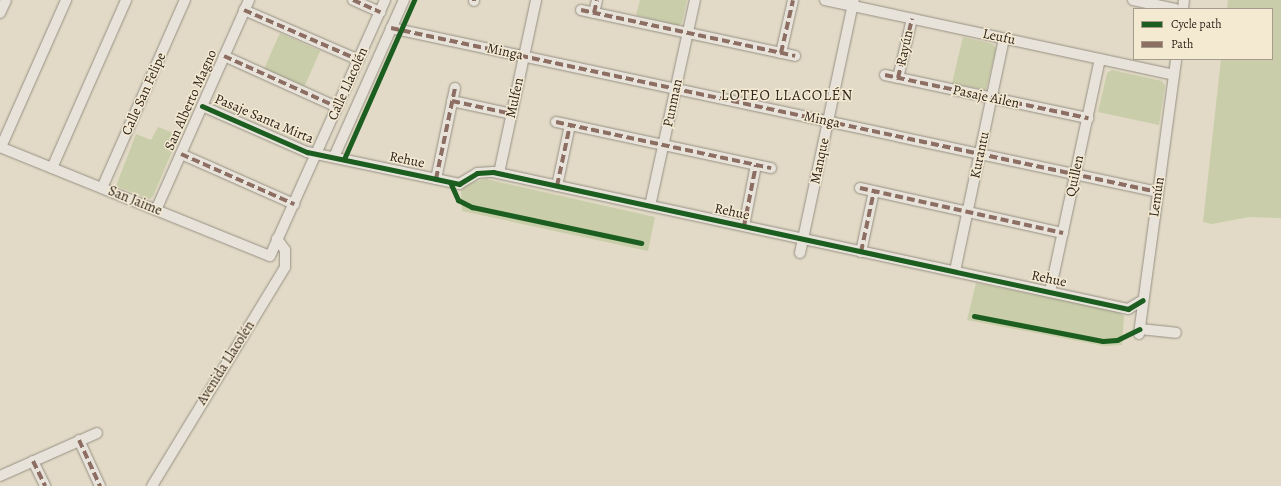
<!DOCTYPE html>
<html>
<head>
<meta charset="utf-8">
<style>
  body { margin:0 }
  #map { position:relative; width:1281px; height:486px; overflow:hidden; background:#e2dac6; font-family:Alegreya,serif }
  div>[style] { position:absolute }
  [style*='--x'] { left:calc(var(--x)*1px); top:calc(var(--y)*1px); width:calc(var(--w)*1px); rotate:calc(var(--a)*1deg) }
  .green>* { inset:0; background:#c9cda9; transform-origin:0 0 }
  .roads { filter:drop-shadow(0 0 1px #969084) drop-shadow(0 0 1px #969084) }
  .minor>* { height:10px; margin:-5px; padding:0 5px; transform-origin:5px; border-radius:5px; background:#e8e3da }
  .quiet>* { height:4px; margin-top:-2px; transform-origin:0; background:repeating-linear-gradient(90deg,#8d6e63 0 8px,transparent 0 12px) }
  .cycleway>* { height:5px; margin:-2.5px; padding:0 2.5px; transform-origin:2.5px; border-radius:2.5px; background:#1b5e20 }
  span { translate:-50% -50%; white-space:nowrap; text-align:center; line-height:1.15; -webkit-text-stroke:3px #f4ead2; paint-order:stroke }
  .street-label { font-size:14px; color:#31251e }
  .neighbourhood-label { font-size:15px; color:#31251e; letter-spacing:1px }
  .legend { position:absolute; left:1133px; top:8px; width:140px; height:52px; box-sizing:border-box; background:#f4ead2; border:1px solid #a69b8a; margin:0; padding:5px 7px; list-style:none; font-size:12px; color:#31251e }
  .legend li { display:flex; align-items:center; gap:8px; height:20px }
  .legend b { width:20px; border:1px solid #a69b8a }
</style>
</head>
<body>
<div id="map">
  <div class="green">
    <div style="clip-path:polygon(640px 0,687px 0,682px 23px,678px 26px,636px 15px)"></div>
    <div style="clip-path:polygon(1228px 0,1281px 0,1281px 218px,1249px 217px,1212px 224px,1203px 222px,1221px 59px,1272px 59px,1272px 9px,1227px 9px)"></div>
    <div style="left:280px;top:33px;width:44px;height:42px;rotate:24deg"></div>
    <div style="clip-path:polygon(963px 37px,993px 44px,996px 49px,986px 90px,952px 83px)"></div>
    <div style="clip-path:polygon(1112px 70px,1162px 81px,1165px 86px,1159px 125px,1098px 112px,1107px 73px)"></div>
    <div style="clip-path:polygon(158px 127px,179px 135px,153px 196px,150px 199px,116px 186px,136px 134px,151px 140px)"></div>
    <div style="clip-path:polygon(486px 179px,655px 217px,648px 251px,462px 211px,461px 190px,470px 183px)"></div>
    <div style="clip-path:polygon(976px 283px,1115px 310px,1124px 316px,1122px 345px,1104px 346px,967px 320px)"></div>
  </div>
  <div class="roads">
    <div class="minor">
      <div style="--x:353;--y:0;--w:30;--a:24"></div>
      <div style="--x:825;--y:0;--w:357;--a:12.1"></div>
      <div style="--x:1133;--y:0;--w:43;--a:12.1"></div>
      <div style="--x:474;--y:1;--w:1;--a:-90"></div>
      <div style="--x:1183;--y:9;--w:9;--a:-84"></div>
      <div style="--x:244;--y:10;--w:125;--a:23.5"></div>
      <div style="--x:581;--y:10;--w:219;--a:12.1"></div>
      <div style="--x:0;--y:13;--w:14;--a:-65"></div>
      <div style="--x:594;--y:13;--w:13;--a:-77"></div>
      <div style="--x:391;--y:28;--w:784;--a:12.07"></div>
      <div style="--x:781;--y:53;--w:54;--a:-77.2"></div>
      <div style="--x:224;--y:56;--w:124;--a:24.3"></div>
      <div style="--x:885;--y:75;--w:208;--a:12"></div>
      <div style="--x:898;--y:78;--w:61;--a:-76.7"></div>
      <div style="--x:452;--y:101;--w:61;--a:12.2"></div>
      <div style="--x:202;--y:106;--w:115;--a:23.7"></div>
      <div style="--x:307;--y:152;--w:132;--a:11.8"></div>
      <div style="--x:436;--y:179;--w:24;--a:12"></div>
      <div style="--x:459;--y:184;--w:21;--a:-31"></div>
      <div style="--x:477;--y:173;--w:16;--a:-4"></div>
      <div style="--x:493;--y:172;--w:650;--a:12.17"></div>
      <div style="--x:1128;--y:309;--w:17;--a:-31"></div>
      <div style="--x:556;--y:122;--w:220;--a:12.1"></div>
      <div style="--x:0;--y:147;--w:291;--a:22"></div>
      <div style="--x:270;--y:256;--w:281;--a:-65.8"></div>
      <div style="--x:1;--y:147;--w:161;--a:-66.1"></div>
      <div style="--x:181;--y:154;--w:124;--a:23.9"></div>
      <div style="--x:334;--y:157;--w:172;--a:-66"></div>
      <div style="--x:52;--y:168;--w:184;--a:-66.2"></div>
      <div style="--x:499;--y:173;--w:177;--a:-77.9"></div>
      <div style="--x:436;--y:179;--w:93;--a:-78.2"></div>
      <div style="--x:557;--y:186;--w:62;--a:-78"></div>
      <div style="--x:102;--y:188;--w:206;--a:-66.2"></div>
      <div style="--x:860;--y:188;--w:208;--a:12.5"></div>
      <div style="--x:650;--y:206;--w:211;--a:-77.7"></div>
      <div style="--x:156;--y:210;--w:230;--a:-66.1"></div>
      <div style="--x:744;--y:226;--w:62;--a:-78.9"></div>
      <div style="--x:861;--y:252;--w:62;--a:-78"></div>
      <div style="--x:800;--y:253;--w:259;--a:-78"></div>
      <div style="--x:955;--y:271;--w:237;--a:-78.1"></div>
      <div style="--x:1050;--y:292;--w:238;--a:-77.9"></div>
      <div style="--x:1140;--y:329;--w:36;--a:6"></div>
      <div style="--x:1139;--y:334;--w:277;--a:-82.3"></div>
      <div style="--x:79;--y:440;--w:51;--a:65.5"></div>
      <div style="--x:33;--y:461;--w:28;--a:64"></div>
      <div style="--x:0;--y:476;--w:106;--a:-23.9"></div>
      <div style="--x:152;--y:486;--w:256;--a:-58.7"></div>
      <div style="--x:285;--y:267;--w:17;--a:-90"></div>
      <div style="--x:285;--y:250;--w:14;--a:-126"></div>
    </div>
  </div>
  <div class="quiet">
    <div style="--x:353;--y:0;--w:30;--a:24"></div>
    <div style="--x:474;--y:1;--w:1;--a:-90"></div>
    <div style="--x:244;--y:10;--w:125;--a:23.5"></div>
    <div style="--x:581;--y:10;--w:219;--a:12.1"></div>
    <div style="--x:594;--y:13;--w:13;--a:-77"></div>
    <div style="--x:391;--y:28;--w:784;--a:12.07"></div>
    <div style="--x:781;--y:53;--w:54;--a:-77.2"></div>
    <div style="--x:224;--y:56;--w:124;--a:24.3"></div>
    <div style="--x:885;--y:75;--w:208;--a:12"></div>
    <div style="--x:898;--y:78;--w:61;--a:-76.7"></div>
    <div style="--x:452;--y:101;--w:61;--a:12.2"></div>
    <div style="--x:556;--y:122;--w:220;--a:12.1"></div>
    <div style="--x:181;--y:154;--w:124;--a:23.9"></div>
    <div style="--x:436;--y:179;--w:93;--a:-78.2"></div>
    <div style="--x:557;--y:186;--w:62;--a:-78"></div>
    <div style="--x:860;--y:188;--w:208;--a:12.5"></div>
    <div style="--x:744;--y:226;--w:62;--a:-78.9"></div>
    <div style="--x:861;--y:252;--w:62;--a:-78"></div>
    <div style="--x:79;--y:440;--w:51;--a:65.5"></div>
    <div style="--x:33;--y:461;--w:28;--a:64"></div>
  </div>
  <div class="cycleway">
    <div style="--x:202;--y:106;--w:115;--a:23.7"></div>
    <div style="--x:307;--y:152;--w:132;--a:11.8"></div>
    <div style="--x:436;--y:179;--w:24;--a:12"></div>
    <div style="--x:459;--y:184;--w:21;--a:-31"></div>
    <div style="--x:477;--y:173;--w:16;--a:-4"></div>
    <div style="--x:493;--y:172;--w:650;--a:12.17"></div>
    <div style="--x:1128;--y:309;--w:17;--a:-31"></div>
    <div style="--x:344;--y:159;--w:174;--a:-66.2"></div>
    <div style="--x:450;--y:182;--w:20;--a:66"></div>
    <div style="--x:458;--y:200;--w:16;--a:27"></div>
    <div style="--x:472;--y:207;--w:173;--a:12"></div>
    <div style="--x:974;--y:316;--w:131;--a:11"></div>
    <div style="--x:1103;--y:341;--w:14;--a:-4"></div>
    <div style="--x:1117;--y:340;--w:25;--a:-26"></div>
  </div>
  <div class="street-label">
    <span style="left:999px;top:37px;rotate:12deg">Leufu</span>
    <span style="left:905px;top:48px;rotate:-78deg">Rayún</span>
    <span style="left:505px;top:52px;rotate:12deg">Minga</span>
    <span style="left:348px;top:84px;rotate:-66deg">Calle Llacolén</span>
    <span style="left:144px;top:94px;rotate:-66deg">Calle San Felipe</span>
    <span style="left:986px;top:97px;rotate:12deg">Pasaje Ailen</span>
    <span style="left:515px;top:98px;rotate:-78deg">Mulfen</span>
    <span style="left:191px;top:100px;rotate:-66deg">San Alberto Magno</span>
    <span style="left:673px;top:103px;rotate:-78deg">Punman</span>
    <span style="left:264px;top:119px;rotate:23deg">Pasaje Santa Mirta</span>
    <span style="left:822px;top:120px;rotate:12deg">Minga</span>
    <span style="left:980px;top:155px;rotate:-78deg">Kurantu</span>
    <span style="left:407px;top:160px;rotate:12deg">Rehue</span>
    <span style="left:820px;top:161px;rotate:-78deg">Manque</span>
    <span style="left:1075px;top:176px;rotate:-78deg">Quillen</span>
    <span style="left:1157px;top:197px;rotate:-82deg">Lemún</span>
    <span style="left:135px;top:201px;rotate:22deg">San Jaime</span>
    <span style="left:732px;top:212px;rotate:12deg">Rehue</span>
    <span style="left:1049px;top:279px;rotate:12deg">Rehue</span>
    <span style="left:226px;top:363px;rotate:-58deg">Avenida Llacolén</span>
  </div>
  <div class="neighbourhood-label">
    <span style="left:787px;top:96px">LOTEO LLACOLÉN</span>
  </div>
  <ul class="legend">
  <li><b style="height:5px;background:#1b5e20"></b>Cycle path</li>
  <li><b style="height:5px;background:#8d6e63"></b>Path</li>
  </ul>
</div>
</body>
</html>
